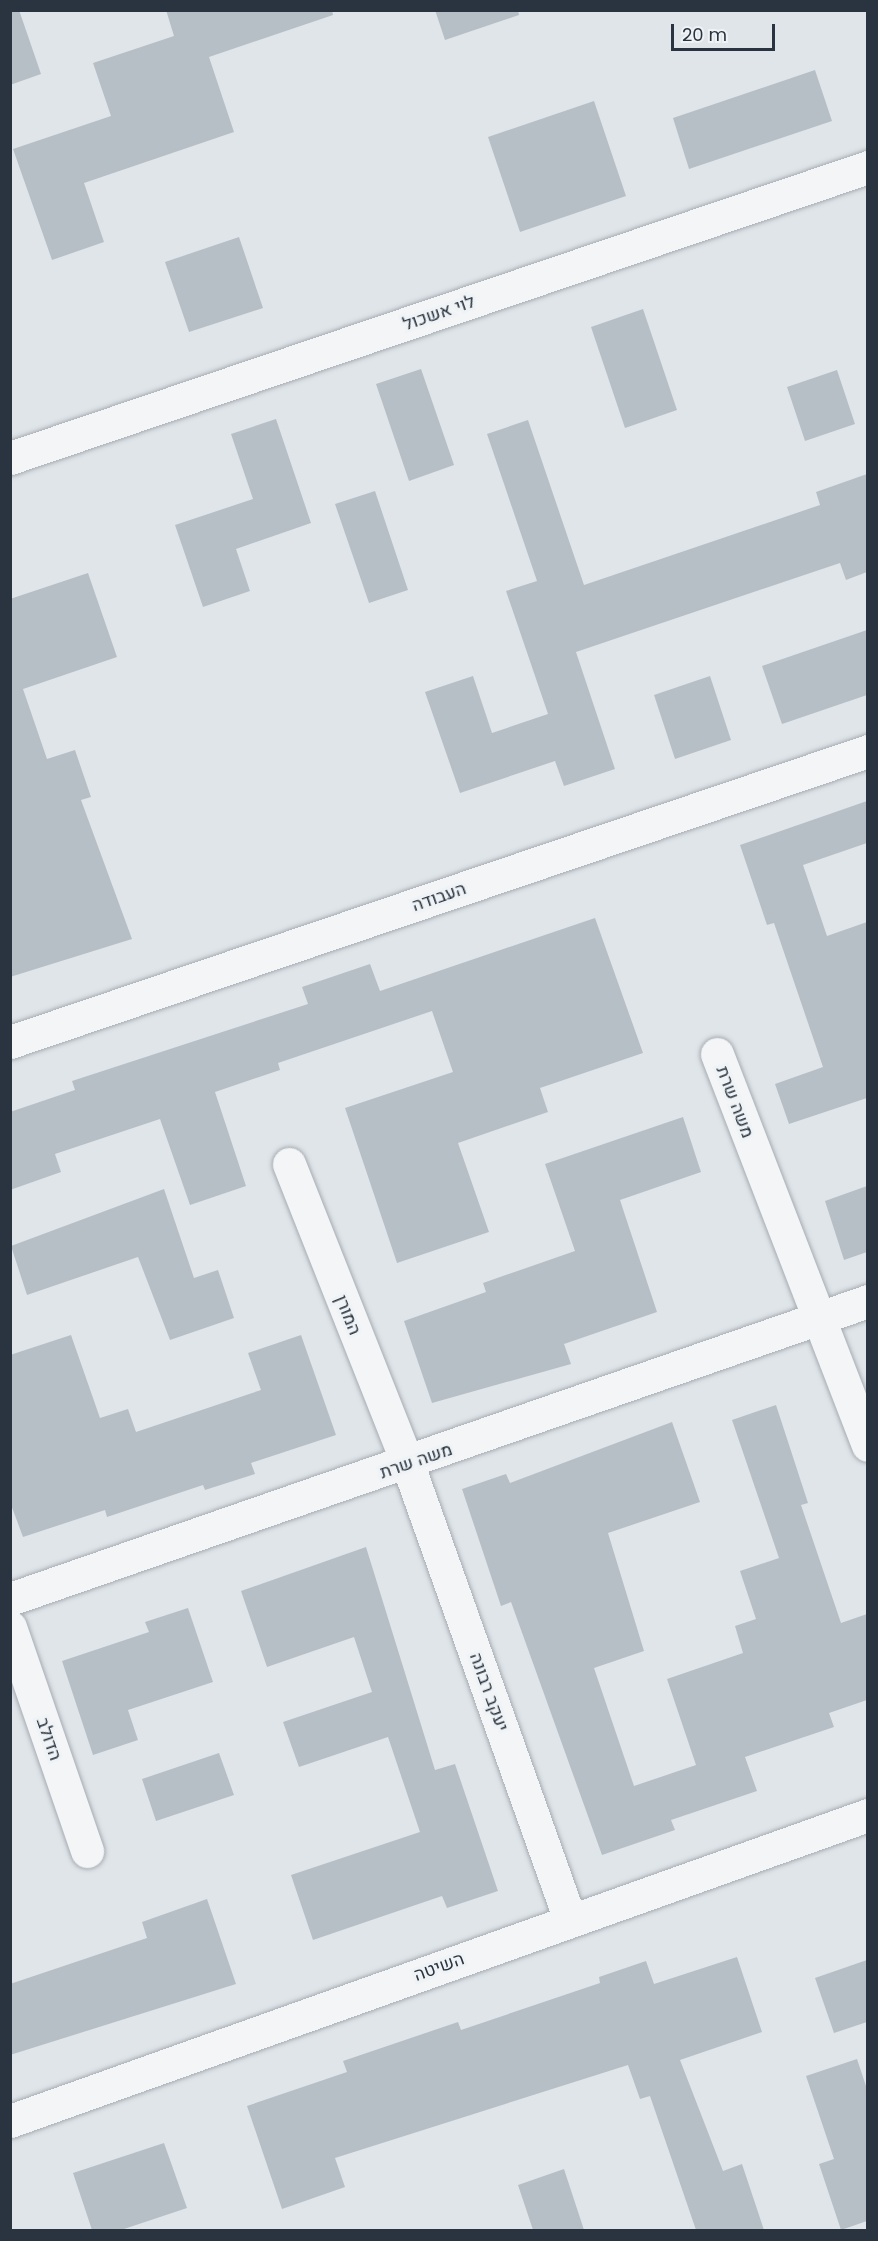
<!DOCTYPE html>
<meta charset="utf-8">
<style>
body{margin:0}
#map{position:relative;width:878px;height:2241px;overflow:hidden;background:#e0e5e9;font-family:Poppins,Heebo,sans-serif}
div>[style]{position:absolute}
.building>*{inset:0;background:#b7bfc6}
.roads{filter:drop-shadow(0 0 2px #a5acb3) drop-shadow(0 0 2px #a5acb3)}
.minor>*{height:33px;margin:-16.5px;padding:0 16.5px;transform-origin:16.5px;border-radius:16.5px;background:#f3f5f7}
span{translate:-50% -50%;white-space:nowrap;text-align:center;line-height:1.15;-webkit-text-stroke:6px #eff3f6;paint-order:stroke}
.street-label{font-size:18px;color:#293440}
.frame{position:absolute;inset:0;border:12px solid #293440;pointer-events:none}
.scale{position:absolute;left:671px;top:24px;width:104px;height:27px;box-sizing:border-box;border:3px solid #293440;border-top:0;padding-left:8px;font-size:18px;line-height:21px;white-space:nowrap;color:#293440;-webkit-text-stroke:4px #eff3f6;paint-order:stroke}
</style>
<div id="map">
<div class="building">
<div style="clip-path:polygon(10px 10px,19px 10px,41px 74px,10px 85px)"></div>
<div style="clip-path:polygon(166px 10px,332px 10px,333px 15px,209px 57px,234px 132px,84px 183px,104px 242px,52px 260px,13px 149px,111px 116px,93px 63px,174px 36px)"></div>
<div style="clip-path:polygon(435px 10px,518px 10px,519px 15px,445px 40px)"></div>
<div style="clip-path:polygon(815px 70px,832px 121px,689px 169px,673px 118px)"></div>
<div style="clip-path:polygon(594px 101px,626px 196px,520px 232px,488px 137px)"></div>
<div style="clip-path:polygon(239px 237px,263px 308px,189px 332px,165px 262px)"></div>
<div style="clip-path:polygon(643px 309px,677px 410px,625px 428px,591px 327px)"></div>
<div style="clip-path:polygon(421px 369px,454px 465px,409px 481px,376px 384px)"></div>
<div style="clip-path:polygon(837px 370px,855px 424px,805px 441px,787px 387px)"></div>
<div style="clip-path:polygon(276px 419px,311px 523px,236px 549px,250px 591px,203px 607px,175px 525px,253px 499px,231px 434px)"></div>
<div style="clip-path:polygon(528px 420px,584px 585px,820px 505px,816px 492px,867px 474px,867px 572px,846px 580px,840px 563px,576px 652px,615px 769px,564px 786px,555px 761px,460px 793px,425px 692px,473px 676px,492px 733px,548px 714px,506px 591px,537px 581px,487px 434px)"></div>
<div style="clip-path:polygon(375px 491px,408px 590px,369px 603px,335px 504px)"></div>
<div style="clip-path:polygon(88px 573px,117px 657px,23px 689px,47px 759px,75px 750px,91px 797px,81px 800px,132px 939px,10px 977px,10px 599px)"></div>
<div style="clip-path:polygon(867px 630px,867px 695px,782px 724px,762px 666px)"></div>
<div style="clip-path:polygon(710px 676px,731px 740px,675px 759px,654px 695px)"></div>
<div style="clip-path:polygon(867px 801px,867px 843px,803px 865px,827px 936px,867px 922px,867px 1098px,789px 1124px,775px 1084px,823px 1067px,774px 923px,767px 925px,740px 845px)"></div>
<div style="clip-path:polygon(595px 918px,643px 1053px,540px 1088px,548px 1112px,458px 1143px,489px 1232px,397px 1263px,345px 1108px,453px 1072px,432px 1011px,278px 1063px,280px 1070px,215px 1092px,246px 1186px,190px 1205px,160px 1119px,55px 1154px,61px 1172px,10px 1190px,10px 1112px,75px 1090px,72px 1081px,308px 1004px,302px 987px,370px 964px,380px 991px)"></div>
<div style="clip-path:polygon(683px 1117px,701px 1172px,620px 1200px,657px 1312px,564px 1344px,571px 1364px,432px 1403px,404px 1321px,486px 1292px,483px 1283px,575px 1251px,545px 1164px)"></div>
<div style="clip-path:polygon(867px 1186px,867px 1252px,844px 1260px,825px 1201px)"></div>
<div style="clip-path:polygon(164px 1189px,194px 1278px,218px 1270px,234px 1318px,170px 1340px,138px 1257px,27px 1295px,11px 1246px)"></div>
<div style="clip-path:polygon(71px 1335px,100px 1418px,128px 1409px,136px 1432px,261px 1390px,248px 1353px,301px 1335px,336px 1435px,251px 1463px,255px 1474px,205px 1490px,203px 1485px,107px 1517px,105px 1510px,23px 1537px,10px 1502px,10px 1355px)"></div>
<div style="clip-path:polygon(776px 1405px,808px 1503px,801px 1505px,841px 1623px,867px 1614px,867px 1700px,829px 1713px,834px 1727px,745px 1757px,757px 1791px,671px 1820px,675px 1830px,602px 1855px,511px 1602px,501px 1606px,462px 1489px,506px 1474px,510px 1483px,672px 1422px,700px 1502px,608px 1533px,644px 1651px,594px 1668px,634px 1786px,696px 1765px,667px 1679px,743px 1653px,735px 1626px,756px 1619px,740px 1571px,779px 1558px,732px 1420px)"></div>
<div style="clip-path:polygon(366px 1547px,435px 1770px,455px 1764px,498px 1891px,447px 1908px,442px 1896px,313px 1940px,291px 1875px,420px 1832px,388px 1737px,299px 1767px,283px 1722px,372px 1692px,354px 1637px,267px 1667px,241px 1591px)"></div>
<div style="clip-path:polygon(188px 1608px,213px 1682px,128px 1710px,138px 1740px,93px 1755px,62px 1661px,149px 1632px,145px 1622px)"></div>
<div style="clip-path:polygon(219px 1753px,234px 1795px,156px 1821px,142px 1779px)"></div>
<div style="clip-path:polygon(207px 1899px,236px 1984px,10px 2055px,10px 1984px,147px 1938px,142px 1922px)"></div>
<div style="clip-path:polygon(737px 1957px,762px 2032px,680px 2060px,723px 2171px,742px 2164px,764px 2230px,696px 2230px,650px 2096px,640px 2099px,628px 2065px,335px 2158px,345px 2187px,282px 2209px,247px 2106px,347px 2072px,343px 2061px,458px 2022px,461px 2030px,600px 1983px,599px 1977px,646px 1961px,654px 1984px)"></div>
<div style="clip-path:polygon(867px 1960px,867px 2022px,834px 2033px,815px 1978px)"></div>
<div style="clip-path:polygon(857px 2059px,867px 2089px,867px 2221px,841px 2230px,819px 2164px,834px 2159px,806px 2076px)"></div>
<div style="clip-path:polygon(164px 2143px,187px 2208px,121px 2230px,92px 2230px,73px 2173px)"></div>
<div style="clip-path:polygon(564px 2169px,584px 2230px,533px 2230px,518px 2185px)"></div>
</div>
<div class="roads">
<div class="minor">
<div style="left:10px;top:458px;width:906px;rotate:-18.73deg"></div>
<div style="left:10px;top:1042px;width:906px;rotate:-18.73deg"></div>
<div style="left:717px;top:1054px;width:419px;rotate:68.9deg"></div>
<div style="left:289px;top:1164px;width:324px;rotate:68.4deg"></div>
<div style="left:408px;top:1465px;width:483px;rotate:70.4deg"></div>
<div style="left:10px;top:1599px;width:908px;rotate:-19.15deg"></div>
<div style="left:10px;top:1627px;width:237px;rotate:71deg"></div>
<div style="left:10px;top:2121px;width:911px;rotate:-19.63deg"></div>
</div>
</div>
<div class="street-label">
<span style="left:439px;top:313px;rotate:-19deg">לוי אשכול</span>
<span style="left:439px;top:897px;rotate:-19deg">העבודה</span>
<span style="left:735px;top:1102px;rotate:69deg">משה שרת</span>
<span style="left:348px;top:1315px;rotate:68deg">המורן</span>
<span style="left:416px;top:1461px;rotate:-19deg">משה שרת</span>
<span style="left:489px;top:1692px;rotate:70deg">יעקב רבונה</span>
<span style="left:49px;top:1739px;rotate:71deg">הדולב</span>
<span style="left:439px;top:1967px;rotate:-20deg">השיטה</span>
</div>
<div class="frame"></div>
<div class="scale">20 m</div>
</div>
